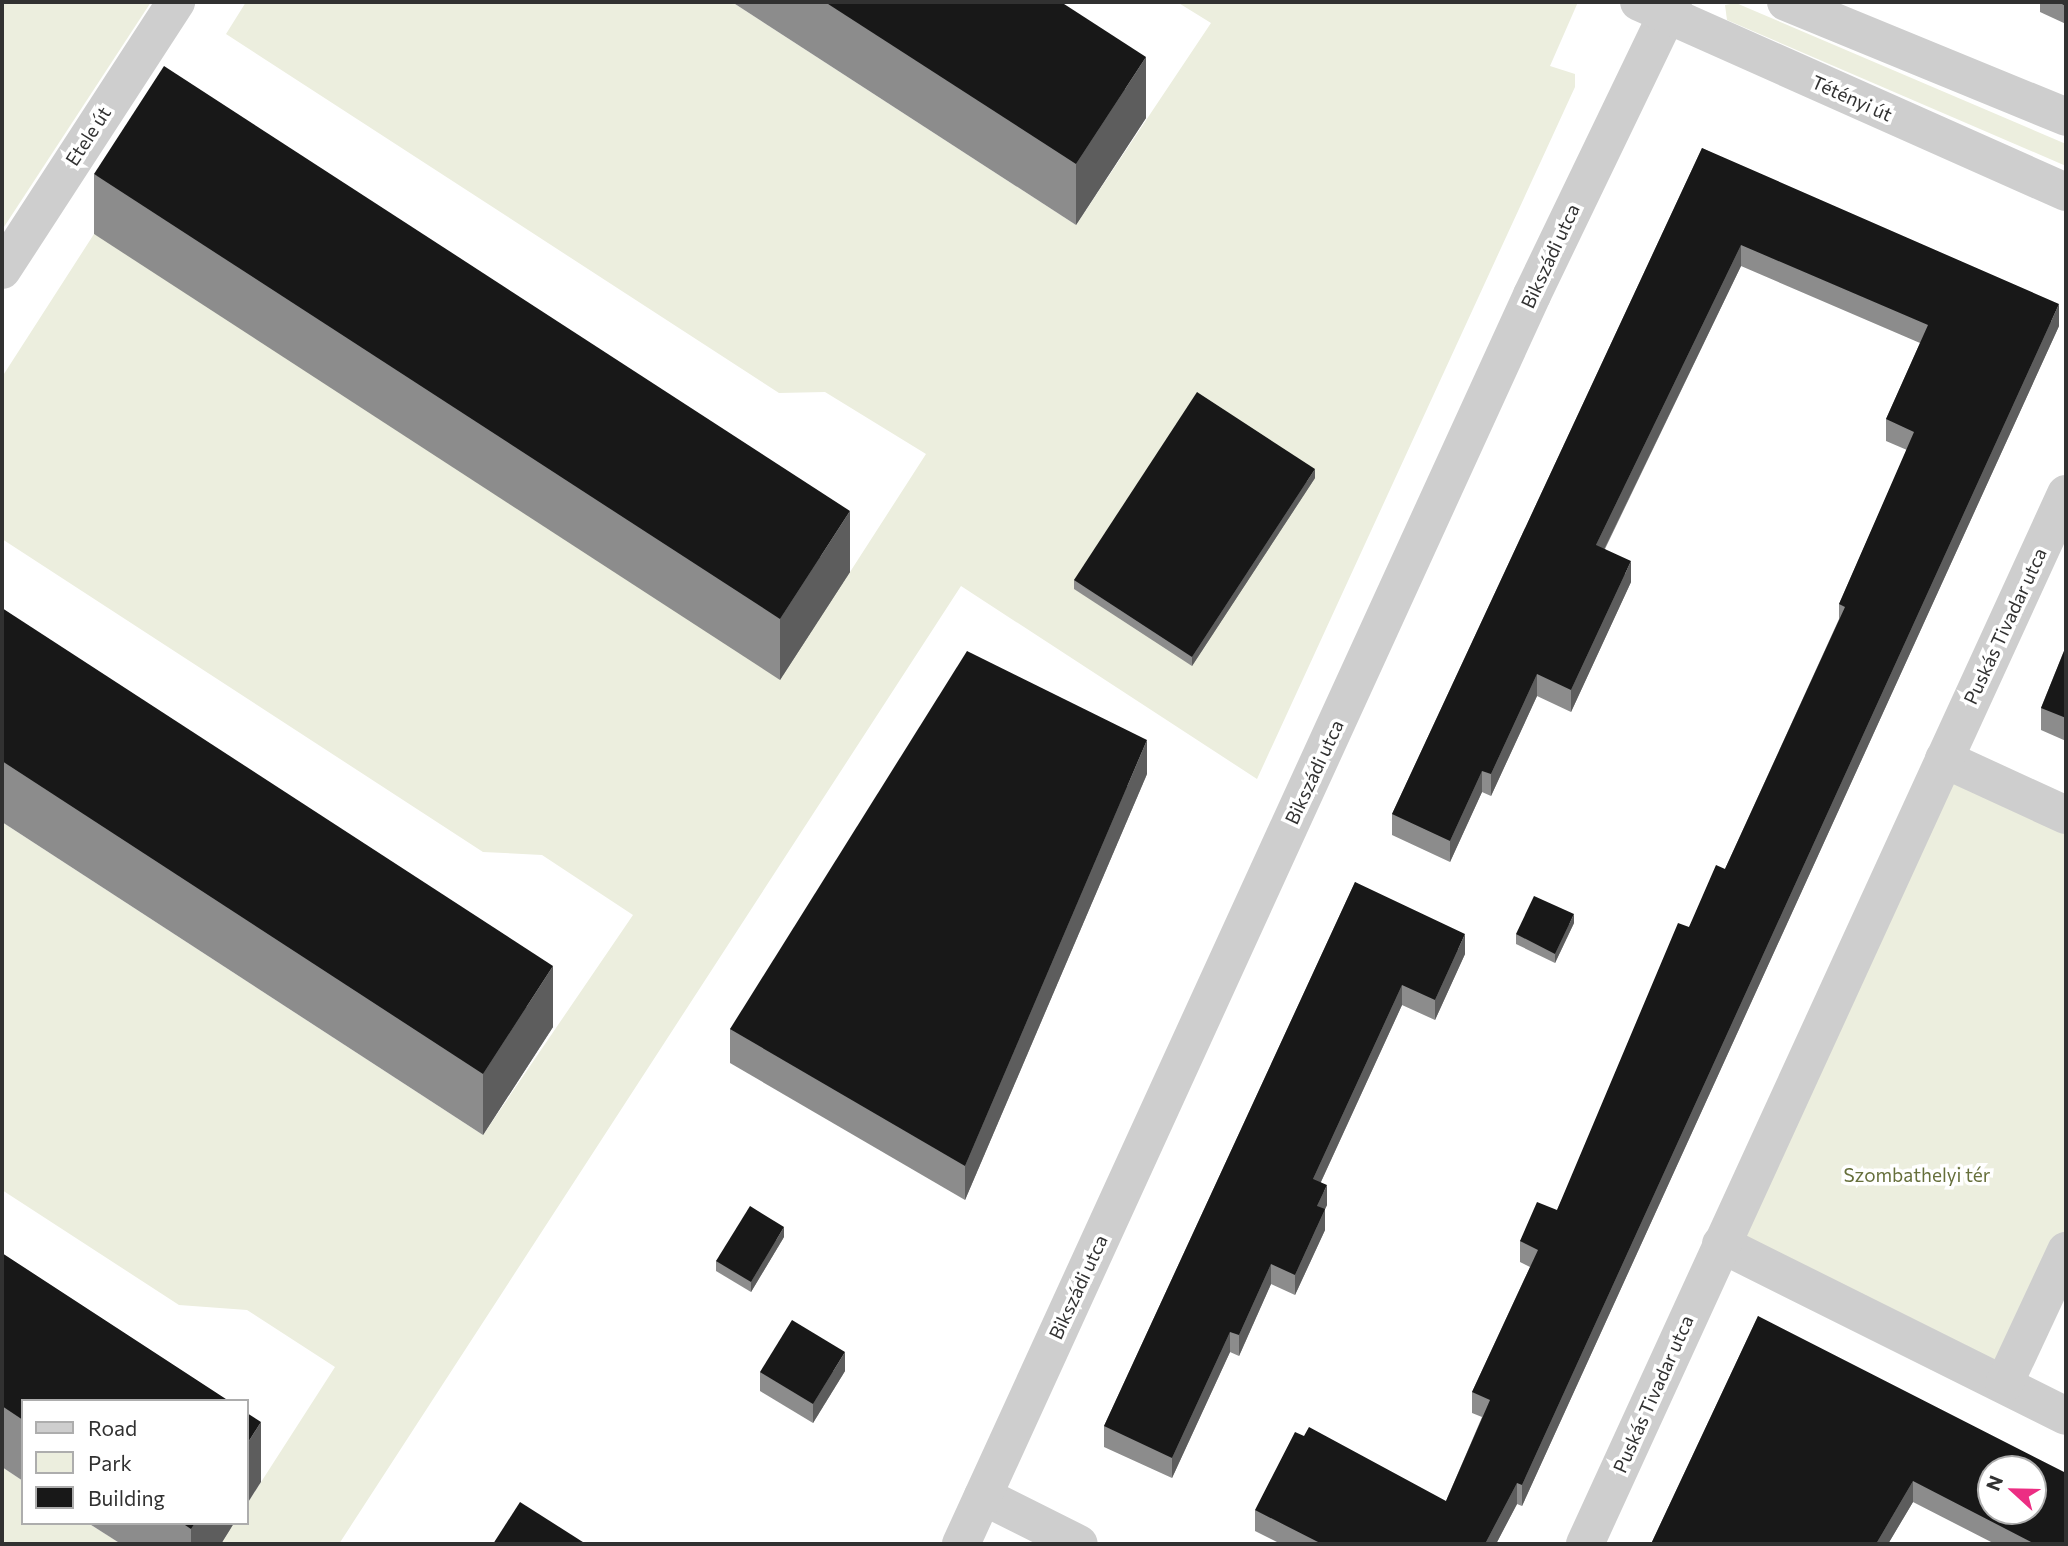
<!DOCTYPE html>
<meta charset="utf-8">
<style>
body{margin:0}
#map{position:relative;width:2068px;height:1546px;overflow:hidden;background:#fff;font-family:Commissioner,sans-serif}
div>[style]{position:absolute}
.green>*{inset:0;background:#eceede}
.minor>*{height:38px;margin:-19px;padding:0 19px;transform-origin:19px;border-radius:19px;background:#cecece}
.tertiary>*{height:38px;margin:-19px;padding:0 19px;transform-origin:19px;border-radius:19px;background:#cecece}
.wall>*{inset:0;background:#8c8c8c}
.shaded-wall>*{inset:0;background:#5d5d5d}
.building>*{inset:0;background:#181818}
span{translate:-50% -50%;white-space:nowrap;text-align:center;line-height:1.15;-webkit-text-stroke:7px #fff;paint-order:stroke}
.street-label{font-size:19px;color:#313131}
.park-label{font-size:19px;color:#666f3b}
.frame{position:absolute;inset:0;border:4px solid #313131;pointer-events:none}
.legend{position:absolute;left:21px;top:1399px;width:228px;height:126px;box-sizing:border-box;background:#fff;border:2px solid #adadad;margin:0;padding:9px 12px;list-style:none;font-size:21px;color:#313131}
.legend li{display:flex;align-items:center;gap:14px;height:35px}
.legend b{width:35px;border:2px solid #adadad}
.north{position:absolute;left:1977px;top:1455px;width:70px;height:70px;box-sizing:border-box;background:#fff;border:2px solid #adadad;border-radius:50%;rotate:292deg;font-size:19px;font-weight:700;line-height:28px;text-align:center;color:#313131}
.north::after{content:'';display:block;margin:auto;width:24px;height:32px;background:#ec2e83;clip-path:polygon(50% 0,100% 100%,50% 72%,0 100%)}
</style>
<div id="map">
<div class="green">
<div style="clip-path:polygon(2px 2px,151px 2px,2px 230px)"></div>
<div style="clip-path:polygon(246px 2px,732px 2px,1076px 225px,1211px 23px,1177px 2px,1578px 2px,1550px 66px,1575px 74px,1575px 87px,1257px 779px,961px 586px,339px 1544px,221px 1544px,234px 1523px,247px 1523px,247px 1504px,335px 1367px,247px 1310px,179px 1305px,2px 1190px,2px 822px,483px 1135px,633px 915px,542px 855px,483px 852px,2px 539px,2px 377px,94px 234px,850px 572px,926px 454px,825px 392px,779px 393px,226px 34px)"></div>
<div style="clip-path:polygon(1736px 3px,2066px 144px,2066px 166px,1727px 20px,1725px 5px)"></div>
<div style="clip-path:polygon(1944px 759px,2066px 815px,2066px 1251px,2004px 1384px,1721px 1244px)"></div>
<div style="clip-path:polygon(2px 1467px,23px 1481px,23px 1523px,88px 1523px,121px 1544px,2px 1544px)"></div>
</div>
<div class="minor">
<div style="left:2px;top:270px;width:320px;rotate:-57deg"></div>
<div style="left:1944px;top:759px;width:134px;rotate:24.7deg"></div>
<div style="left:1721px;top:1244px;width:385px;rotate:26.5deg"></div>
<div style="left:2004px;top:1384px;width:147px;rotate:-65deg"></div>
<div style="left:983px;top:1496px;width:107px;rotate:26.6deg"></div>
<div style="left:961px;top:1544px;width:1373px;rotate:-65.43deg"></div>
<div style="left:1532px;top:295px;width:325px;rotate:-64.3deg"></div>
<div style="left:1585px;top:1544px;width:1155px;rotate:-65.39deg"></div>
</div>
<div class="tertiary">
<div style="left:1639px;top:2px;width:467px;rotate:24deg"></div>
<div style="left:1786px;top:2px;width:303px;rotate:22.3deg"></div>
</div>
<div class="wall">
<div style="clip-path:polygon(732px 2px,1061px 2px,1146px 118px,1076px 225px)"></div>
<div style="clip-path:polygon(2040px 2px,2066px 2px,2066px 24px,2040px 12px)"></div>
<div style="clip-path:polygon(1702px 148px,2059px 326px,1522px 1506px,1517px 1504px,1496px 1544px,1281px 1544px,1255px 1531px,1255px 1510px,1446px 1501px,1482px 1417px,1472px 1413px,1472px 1392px,1530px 1267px,1520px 1262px,1520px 1241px,1557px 1210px,1689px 927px,1725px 869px,1839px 619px,1839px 604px,1907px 450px,1886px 441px,1886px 419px,1920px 343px,1741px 266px,1605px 549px,1631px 582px,1571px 712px,1537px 696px,1491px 796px,1482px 792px,1450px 862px,1392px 835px,1392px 814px)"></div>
<div style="clip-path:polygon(94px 174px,850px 572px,780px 680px,94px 234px)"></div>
<div style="clip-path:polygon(1315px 478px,1192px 666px,1074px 589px,1074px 580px)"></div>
<div style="clip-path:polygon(2px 608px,553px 1027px,483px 1135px,2px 822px)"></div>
<div style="clip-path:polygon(2066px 646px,2066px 741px,2041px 730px,2041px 708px)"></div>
<div style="clip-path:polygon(1147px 774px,965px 1200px,730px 1063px,730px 1029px)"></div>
<div style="clip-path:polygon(1355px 882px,1465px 954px,1435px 1020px,1402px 1005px,1321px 1182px,1327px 1205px,1325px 1209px,1325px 1230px,1295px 1295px,1271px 1284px,1239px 1356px,1230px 1352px,1172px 1478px,1104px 1447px,1104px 1426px)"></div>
<div style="clip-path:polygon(1574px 923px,1555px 963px,1516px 944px,1516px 934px)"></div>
<div style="clip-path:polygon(784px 1237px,751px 1292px,716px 1271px,716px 1261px)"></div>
<div style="clip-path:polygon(2px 1253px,23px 1401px,23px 1481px,2px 1467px)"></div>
<div style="clip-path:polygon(1758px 1316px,2066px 1544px,1995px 1544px,1913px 1502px,1888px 1544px,1651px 1544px)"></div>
<div style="clip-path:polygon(845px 1371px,813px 1423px,760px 1391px,760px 1372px)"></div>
<div style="clip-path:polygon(88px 1523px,234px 1523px,221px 1544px,121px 1544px)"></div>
</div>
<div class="shaded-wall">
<div style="clip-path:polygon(1146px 57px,1146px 118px,1076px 225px,1076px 164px)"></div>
<div style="clip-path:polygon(1741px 245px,1741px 266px,1596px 566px,1596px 545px)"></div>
<div style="clip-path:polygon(2059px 304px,2059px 326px,1522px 1506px,1522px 1485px)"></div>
<div style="clip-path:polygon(1315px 469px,1315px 478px,1192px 666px,1192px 657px)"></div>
<div style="clip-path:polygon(850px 511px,850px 572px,780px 680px,780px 619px)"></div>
<div style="clip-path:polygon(1631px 561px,1631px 582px,1571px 712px,1571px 690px)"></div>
<div style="clip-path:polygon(1537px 674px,1537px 696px,1491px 796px,1491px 774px)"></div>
<div style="clip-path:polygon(1147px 740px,1147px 774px,965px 1200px,965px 1166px)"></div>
<div style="clip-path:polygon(1482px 771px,1482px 792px,1450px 862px,1450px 841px)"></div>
<div style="clip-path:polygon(1574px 914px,1574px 923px,1555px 963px,1555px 954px)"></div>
<div style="clip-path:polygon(1465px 934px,1465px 954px,1435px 1020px,1435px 1000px)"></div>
<div style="clip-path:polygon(553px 966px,553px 1027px,483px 1135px,483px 1074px)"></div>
<div style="clip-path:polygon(1402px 985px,1402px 1005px,1313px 1199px,1313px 1179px)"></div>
<div style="clip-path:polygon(1327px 1185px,1327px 1205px,1317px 1226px,1317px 1206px)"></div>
<div style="clip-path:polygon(1325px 1209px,1325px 1230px,1295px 1295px,1295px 1275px)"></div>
<div style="clip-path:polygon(784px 1227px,784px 1237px,751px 1292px,751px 1282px)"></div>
<div style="clip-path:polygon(1271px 1264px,1271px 1284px,1239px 1356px,1239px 1335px)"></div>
<div style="clip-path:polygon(1230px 1332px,1230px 1352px,1172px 1478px,1172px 1458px)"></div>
<div style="clip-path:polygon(845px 1352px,845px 1371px,813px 1423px,813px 1404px)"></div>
<div style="clip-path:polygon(261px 1422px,261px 1482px,247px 1504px,247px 1444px)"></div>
<div style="clip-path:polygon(1913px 1481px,1913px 1502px,1888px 1544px,1876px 1544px)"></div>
<div style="clip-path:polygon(1517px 1483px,1517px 1504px,1496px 1544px,1485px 1544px)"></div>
<div style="clip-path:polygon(195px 1523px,234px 1523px,221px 1544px,191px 1544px,191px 1529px)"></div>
</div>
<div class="building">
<div style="clip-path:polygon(825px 2px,1061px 2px,1146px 57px,1076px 164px)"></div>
<div style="clip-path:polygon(2058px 2px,2066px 2px,2066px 6px)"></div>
<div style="clip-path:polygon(164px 66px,850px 511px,780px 619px,94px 174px)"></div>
<div style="clip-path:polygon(1702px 148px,2059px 304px,1522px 1485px,1517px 1483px,1485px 1544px,1322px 1544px,1255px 1510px,1295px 1432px,1304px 1436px,1309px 1427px,1446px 1501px,1490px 1400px,1472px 1392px,1538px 1250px,1520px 1241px,1537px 1202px,1557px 1210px,1678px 923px,1689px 927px,1716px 865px,1725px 869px,1845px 607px,1839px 604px,1914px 432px,1886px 419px,1928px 325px,1741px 245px,1596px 545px,1631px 561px,1571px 690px,1537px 674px,1491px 774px,1482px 771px,1450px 841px,1392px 814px)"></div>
<div style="clip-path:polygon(1197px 392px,1315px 469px,1192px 657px,1074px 580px)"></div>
<div style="clip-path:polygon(2px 608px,553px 966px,483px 1074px,2px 761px)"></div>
<div style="clip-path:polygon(2066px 646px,2066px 718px,2041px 708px)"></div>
<div style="clip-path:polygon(967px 651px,1147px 740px,965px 1166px,730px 1029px)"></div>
<div style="clip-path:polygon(1355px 882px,1465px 934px,1435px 1000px,1402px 985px,1313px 1179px,1327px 1185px,1317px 1206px,1325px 1209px,1295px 1275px,1271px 1264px,1239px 1335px,1230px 1332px,1172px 1458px,1104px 1426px)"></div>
<div style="clip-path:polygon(1534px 896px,1574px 914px,1555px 954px,1516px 934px)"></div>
<div style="clip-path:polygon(750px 1206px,784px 1227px,751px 1282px,716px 1261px)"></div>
<div style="clip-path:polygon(2px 1253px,229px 1401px,23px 1401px,23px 1420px,2px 1406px)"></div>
<div style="clip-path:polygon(evenodd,1758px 1316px,2066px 1473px,2066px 1544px,2035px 1544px,1913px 1481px,1876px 1544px,1651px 1544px,1758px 1316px,1991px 1469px,2033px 1469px,2033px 1511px,1991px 1511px,1991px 1469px)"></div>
<div style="clip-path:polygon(792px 1320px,845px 1352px,813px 1404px,760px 1372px)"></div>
<div style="clip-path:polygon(247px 1413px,261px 1422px,247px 1444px)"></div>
<div style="clip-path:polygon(520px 1502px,586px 1544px,493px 1544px)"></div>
<div style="clip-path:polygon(182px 1523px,195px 1523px,191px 1529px)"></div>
</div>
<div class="street-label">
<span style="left:1852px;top:98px;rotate:24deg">Tétényi út</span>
<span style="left:88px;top:136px;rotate:-57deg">Etele út</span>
<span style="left:1550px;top:256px;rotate:-65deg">Bikszádi utca</span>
<span style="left:2005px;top:626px;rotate:-65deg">Puskás Tivadar utca</span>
<span style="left:1314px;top:772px;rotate:-65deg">Bikszádi utca</span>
<span style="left:1078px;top:1287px;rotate:-65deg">Bikszádi utca</span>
<span style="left:1653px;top:1394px;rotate:-66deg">Puskás Tivadar utca</span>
</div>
<div class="park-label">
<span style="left:1917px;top:1175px">Szombathelyi tér</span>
</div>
<div class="frame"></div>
<ul class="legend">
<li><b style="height:9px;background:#cecece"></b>Road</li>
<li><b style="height:19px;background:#eceede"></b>Park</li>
<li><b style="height:19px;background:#181818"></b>Building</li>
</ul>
<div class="north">N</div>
</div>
